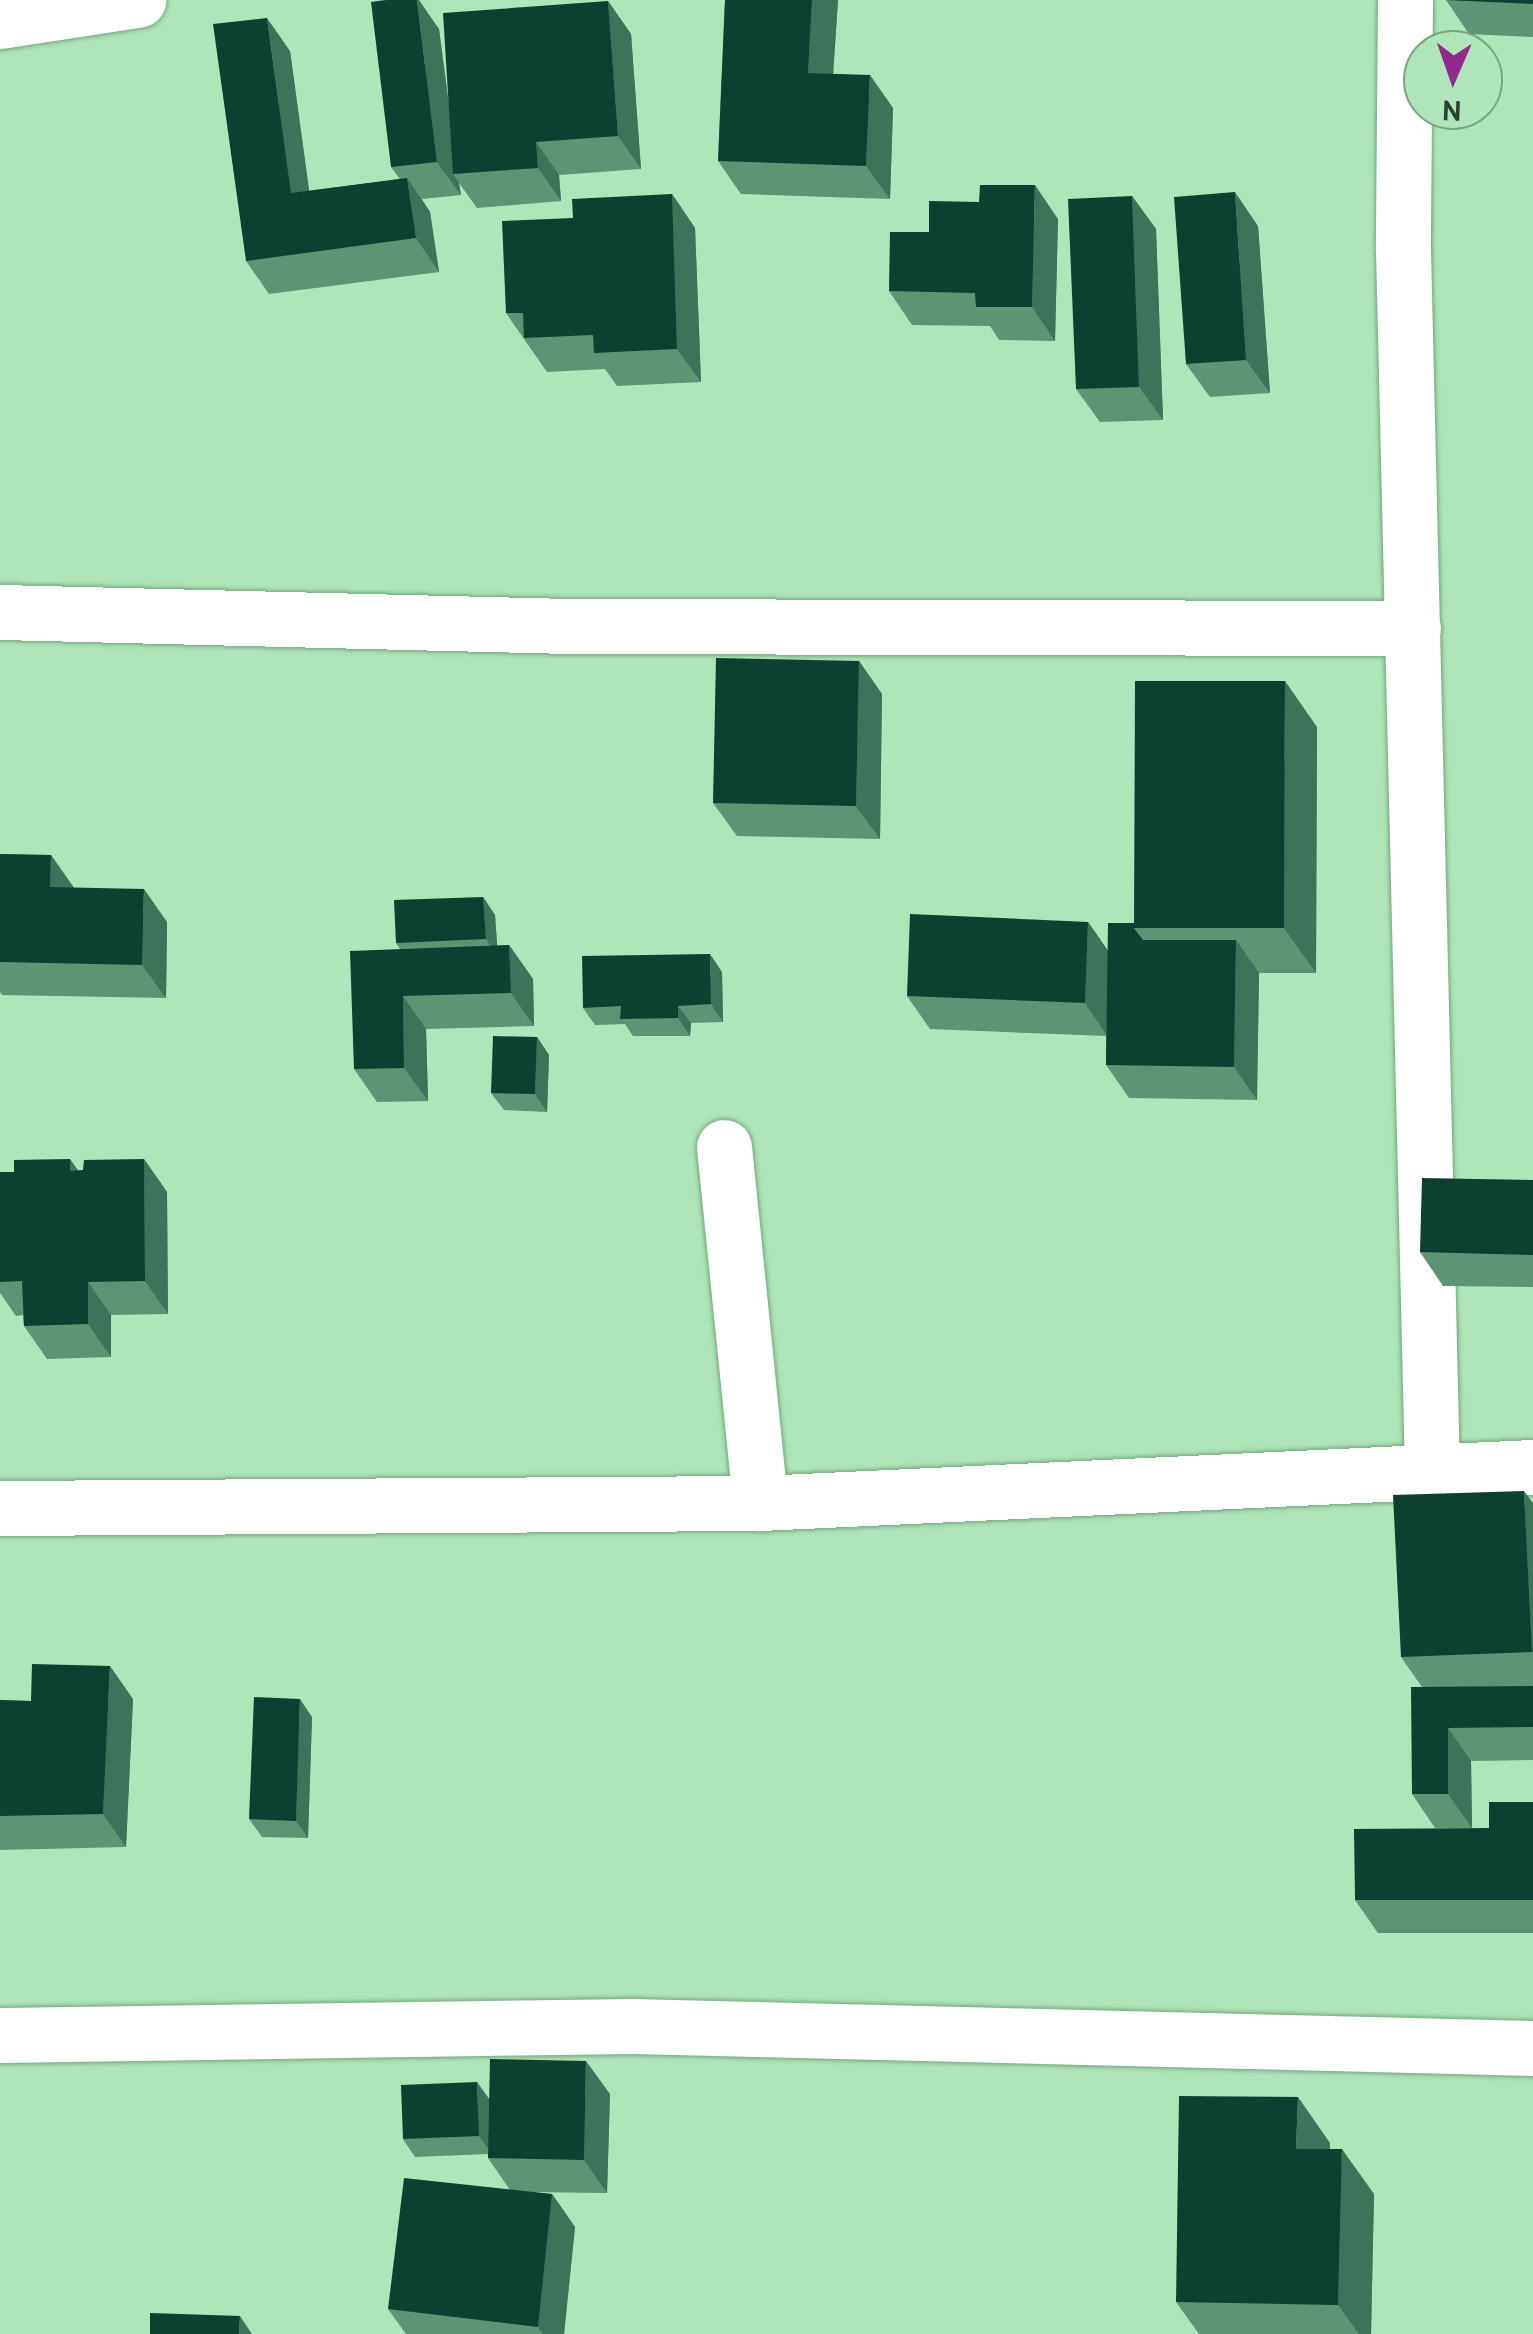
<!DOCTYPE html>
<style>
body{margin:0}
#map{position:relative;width:1533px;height:2334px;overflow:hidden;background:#afe5ba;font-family:Overpass,sans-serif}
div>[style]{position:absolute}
.roads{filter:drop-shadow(0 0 2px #73a67e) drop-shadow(0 0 2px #73a67e)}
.minor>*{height:55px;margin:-27.5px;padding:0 27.5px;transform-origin:27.5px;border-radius:27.5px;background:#fff}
.wall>*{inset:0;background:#5e9376}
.shaded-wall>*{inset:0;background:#3d725b}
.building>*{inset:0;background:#0c4132}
span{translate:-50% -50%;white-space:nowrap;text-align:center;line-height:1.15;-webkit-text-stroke:10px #afe5ba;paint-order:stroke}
.north{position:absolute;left:1403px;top:30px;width:100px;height:100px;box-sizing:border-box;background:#afe5ba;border:2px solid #7aa383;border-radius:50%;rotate:182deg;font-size:28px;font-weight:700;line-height:40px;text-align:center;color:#2b4130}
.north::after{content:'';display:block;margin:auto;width:35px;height:45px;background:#92298c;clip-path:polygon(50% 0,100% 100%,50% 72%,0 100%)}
</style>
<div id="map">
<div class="roads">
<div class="minor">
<div style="left:1405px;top:0;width:250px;rotate:90.5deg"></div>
<div style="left:1403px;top:250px;width:1225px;rotate:88.64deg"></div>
<div style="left:0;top:21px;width:140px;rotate:-8.7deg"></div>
<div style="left:0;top:612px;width:567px;rotate:1.41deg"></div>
<div style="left:567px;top:626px;width:846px;rotate:0.14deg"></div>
<div style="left:724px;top:1147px;width:358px;rotate:84.2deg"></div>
<div style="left:0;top:1508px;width:760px;rotate:-0.38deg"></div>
<div style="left:760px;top:1503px;width:774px;rotate:-2.67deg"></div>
<div style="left:0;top:2035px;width:632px;rotate:-0.82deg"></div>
<div style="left:632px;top:2026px;width:901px;rotate:1.4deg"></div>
</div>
</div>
<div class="wall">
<div style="clip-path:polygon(725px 0,838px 0,833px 74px,893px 108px,890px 199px,741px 194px,718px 161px)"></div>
<div style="clip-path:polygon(1446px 0,1533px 0,1533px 37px,1469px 34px)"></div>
<div style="clip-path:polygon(608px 1px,631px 34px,641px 169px,559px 175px,561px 201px,477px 208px,459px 183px,461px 195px,422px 199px,430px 212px,439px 272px,269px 294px,246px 261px,290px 51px,309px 191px,400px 179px,391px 167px,439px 29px,448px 99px)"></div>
<div style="clip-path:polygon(672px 194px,695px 228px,701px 382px,617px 386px,605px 369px,547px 372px,506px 313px,573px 218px)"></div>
<div style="clip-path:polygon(1132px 196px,1156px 229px,1163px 420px,1100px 422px,1076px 389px)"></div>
<div style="clip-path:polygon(1058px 219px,1055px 341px,999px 340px,990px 326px,912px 325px,889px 291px)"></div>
<div style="clip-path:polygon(1258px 226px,1270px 393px,1210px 397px,1186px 364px)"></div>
<div style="clip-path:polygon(859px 661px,882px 694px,880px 839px,737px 836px,713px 803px)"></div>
<div style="clip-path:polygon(1317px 727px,1316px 973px,1259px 973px,1257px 1100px,1129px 1098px,1106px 1065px,1106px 1036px,930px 1029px,907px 996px,1088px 922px,1108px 951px)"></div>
<div style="clip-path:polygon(0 854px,51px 855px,74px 888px,167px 922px,166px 998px,2px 995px,0 992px)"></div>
<div style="clip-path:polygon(483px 897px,495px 915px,497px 946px,509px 945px,533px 979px,534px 1026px,426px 1029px,428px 1101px,377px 1102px,354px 1069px,400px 949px,396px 943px)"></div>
<div style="clip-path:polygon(722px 972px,723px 1022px,691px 1023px,690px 1036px,633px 1036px,625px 1024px,595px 1025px,583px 1008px)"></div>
<div style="clip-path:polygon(537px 1037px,549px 1055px,547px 1112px,504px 1110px,491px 1093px)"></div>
<div style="clip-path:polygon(70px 1159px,78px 1171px,144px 1159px,167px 1192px,168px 1314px,111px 1315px,111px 1357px,47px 1359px,24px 1326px,23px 1315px,16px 1316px,0 1293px,0 1172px,14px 1172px)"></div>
<div style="clip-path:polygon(1533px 1180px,1533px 1287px,1443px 1286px,1420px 1252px)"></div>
<div style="clip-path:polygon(1533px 1503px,1533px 1760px,1471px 1761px,1472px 1828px,1435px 1828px,1412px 1794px,1422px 1687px,1401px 1657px)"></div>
<div style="clip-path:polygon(133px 1699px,126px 1847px,0 1850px,0 1700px,31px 1701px)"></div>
<div style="clip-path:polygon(312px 1717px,308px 1838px,262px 1837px,249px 1819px)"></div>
<div style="clip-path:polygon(1533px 1802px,1533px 1933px,1378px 1933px,1355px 1900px,1489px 1828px)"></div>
<div style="clip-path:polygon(610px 2094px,607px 2193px,529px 2192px,552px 2194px,575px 2227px,564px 2334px,406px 2334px,388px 2309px,510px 2190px,488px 2158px,488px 2154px,415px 2157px,403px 2139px,489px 2099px)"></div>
<div style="clip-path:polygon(1330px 2143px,1330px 2149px,1374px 2194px,1371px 2334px,1199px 2334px,1176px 2302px)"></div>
</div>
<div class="shaded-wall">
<div style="clip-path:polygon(417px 0,419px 0,439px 29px,458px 174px,453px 174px,459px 183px,461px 195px,437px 162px)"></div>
<div style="clip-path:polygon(812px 0,838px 0,831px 106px,808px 73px)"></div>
<div style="clip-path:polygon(608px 1px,631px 34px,641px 169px,618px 136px)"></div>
<div style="clip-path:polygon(267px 18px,290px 51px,314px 226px,291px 193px)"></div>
<div style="clip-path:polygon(870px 75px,893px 108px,890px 199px,866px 166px)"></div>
<div style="clip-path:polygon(536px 142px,559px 175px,561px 201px,538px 168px)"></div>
<div style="clip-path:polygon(407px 178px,430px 212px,439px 272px,416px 238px)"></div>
<div style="clip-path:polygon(1035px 185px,1058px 219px,1055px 341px,1032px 307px)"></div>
<div style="clip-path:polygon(1235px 192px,1258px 226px,1270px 393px,1246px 360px)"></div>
<div style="clip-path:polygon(672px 194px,695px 228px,701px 382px,677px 349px)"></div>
<div style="clip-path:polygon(1132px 196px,1156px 229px,1163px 420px,1139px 387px)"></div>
<div style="clip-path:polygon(859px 661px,882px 694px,880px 839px,856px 806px)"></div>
<div style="clip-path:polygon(1285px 681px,1317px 727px,1316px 973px,1284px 928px)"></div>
<div style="clip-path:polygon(51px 855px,74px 888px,50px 887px)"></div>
<div style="clip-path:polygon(144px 889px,167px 922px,166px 998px,142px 965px)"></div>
<div style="clip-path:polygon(483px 897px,495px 915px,498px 957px,486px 939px)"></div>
<div style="clip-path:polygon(1088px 922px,1111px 955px,1108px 1037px,1085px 1003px)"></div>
<div style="clip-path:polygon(1236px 940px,1259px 973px,1257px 1100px,1234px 1067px)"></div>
<div style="clip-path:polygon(509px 945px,533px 979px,534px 1026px,511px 993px)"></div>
<div style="clip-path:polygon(710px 954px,722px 972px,723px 1022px,711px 1004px)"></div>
<div style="clip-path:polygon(403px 996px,426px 1029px,428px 1101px,404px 1068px)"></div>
<div style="clip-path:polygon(678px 1006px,691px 1023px,690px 1036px,678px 1018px)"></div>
<div style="clip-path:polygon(537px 1037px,549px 1055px,547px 1112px,535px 1094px)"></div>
<div style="clip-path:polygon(70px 1159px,93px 1192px,70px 1171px)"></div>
<div style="clip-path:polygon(144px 1159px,167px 1192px,168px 1314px,145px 1281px)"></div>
<div style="clip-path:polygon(88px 1282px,111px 1315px,111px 1357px,88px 1324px)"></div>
<div style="clip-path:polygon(1524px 1491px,1533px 1503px,1533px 1653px,1532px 1652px)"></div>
<div style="clip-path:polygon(110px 1666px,133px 1699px,126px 1847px,103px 1814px)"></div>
<div style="clip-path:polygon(300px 1699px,312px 1717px,308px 1838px,296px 1821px)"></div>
<div style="clip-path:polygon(1448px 1728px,1471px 1761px,1472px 1828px,1448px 1794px)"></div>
<div style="clip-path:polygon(586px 2061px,610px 2094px,607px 2193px,584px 2160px)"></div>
<div style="clip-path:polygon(477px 2082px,490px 2100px,492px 2154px,479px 2136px)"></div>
<div style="clip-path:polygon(1298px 2097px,1330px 2143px,1328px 2194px,1296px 2149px)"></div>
<div style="clip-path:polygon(1342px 2149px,1374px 2194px,1371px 2334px,1359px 2334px,1338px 2305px)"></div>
<div style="clip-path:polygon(552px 2194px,575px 2227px,564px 2334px,543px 2334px,538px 2327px)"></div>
<div style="clip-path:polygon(240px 2316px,252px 2334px,239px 2334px)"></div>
</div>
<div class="building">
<div style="clip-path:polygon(386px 0,417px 0,437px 162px,391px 167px,371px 2px)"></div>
<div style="clip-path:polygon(725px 0,812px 0,808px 73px,870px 75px,866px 166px,718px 161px)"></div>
<div style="clip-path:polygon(1446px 0,1533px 0,1533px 4px)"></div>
<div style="clip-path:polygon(608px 1px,618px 136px,536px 142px,538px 168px,453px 174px,443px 13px)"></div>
<div style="clip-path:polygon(267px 18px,291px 193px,407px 178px,416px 238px,246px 261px,213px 24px)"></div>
<div style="clip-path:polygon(980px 185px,1035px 185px,1032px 307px,976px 307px,975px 293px,889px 291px,890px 232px,929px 232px,929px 201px,979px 202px)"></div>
<div style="clip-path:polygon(1235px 192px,1246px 360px,1186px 364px,1174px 197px)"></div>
<div style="clip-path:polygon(672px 194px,677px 349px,594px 353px,593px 335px,524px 338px,523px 313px,506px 313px,502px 221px,573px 218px,572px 199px)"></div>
<div style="clip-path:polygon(1132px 196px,1139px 387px,1076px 389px,1068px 199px)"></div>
<div style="clip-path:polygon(716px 658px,859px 661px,856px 806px,713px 803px)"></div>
<div style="clip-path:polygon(1135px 681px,1285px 681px,1284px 928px,1134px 928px)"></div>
<div style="clip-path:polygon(0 854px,51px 855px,50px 887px,144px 889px,142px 965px,0 962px)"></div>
<div style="clip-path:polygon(483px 897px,486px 939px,396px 943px,394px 900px)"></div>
<div style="clip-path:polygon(910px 914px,1088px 922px,1085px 1003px,907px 996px)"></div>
<div style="clip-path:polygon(1108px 923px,1134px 923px,1134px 928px,1143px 940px,1236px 940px,1234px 1067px,1106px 1065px)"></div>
<div style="clip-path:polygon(509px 945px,511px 993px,403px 996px,404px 1068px,354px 1069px,350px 951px)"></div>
<div style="clip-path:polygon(710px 954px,711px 1004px,678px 1006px,678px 1018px,620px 1019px,621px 1006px,583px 1008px,582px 956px)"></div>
<div style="clip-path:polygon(493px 1036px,537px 1037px,535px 1094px,491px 1093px)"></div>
<div style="clip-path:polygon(70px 1159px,70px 1171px,83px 1170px,84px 1160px,144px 1159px,145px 1281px,88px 1282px,88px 1324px,24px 1326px,22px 1281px,0 1282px,0 1172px,14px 1172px,14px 1160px)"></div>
<div style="clip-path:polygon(1422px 1178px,1533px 1180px,1533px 1255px,1420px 1252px)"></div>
<div style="clip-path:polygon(1524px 1491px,1532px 1652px,1401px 1657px,1393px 1495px)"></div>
<div style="clip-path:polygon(32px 1664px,110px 1666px,103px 1814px,0 1816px,0 1700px,31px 1701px)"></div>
<div style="clip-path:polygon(1533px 1686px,1533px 1727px,1448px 1728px,1448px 1794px,1412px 1794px,1411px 1687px)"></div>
<div style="clip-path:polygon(254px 1697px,300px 1699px,296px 1821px,249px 1819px)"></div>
<div style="clip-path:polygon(1489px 1802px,1533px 1802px,1533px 1900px,1355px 1900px,1354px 1829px,1489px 1828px)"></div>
<div style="clip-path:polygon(490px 2059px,586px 2061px,584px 2160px,488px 2158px)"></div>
<div style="clip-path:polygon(477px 2082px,479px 2136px,403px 2139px,401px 2085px)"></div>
<div style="clip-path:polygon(1179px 2096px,1298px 2097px,1296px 2149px,1342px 2149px,1338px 2305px,1176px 2302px)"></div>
<div style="clip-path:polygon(404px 2178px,552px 2194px,538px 2327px,388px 2309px)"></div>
<div style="clip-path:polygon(150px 2313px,240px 2316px,239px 2334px,150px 2334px)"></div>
</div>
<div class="north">N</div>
</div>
